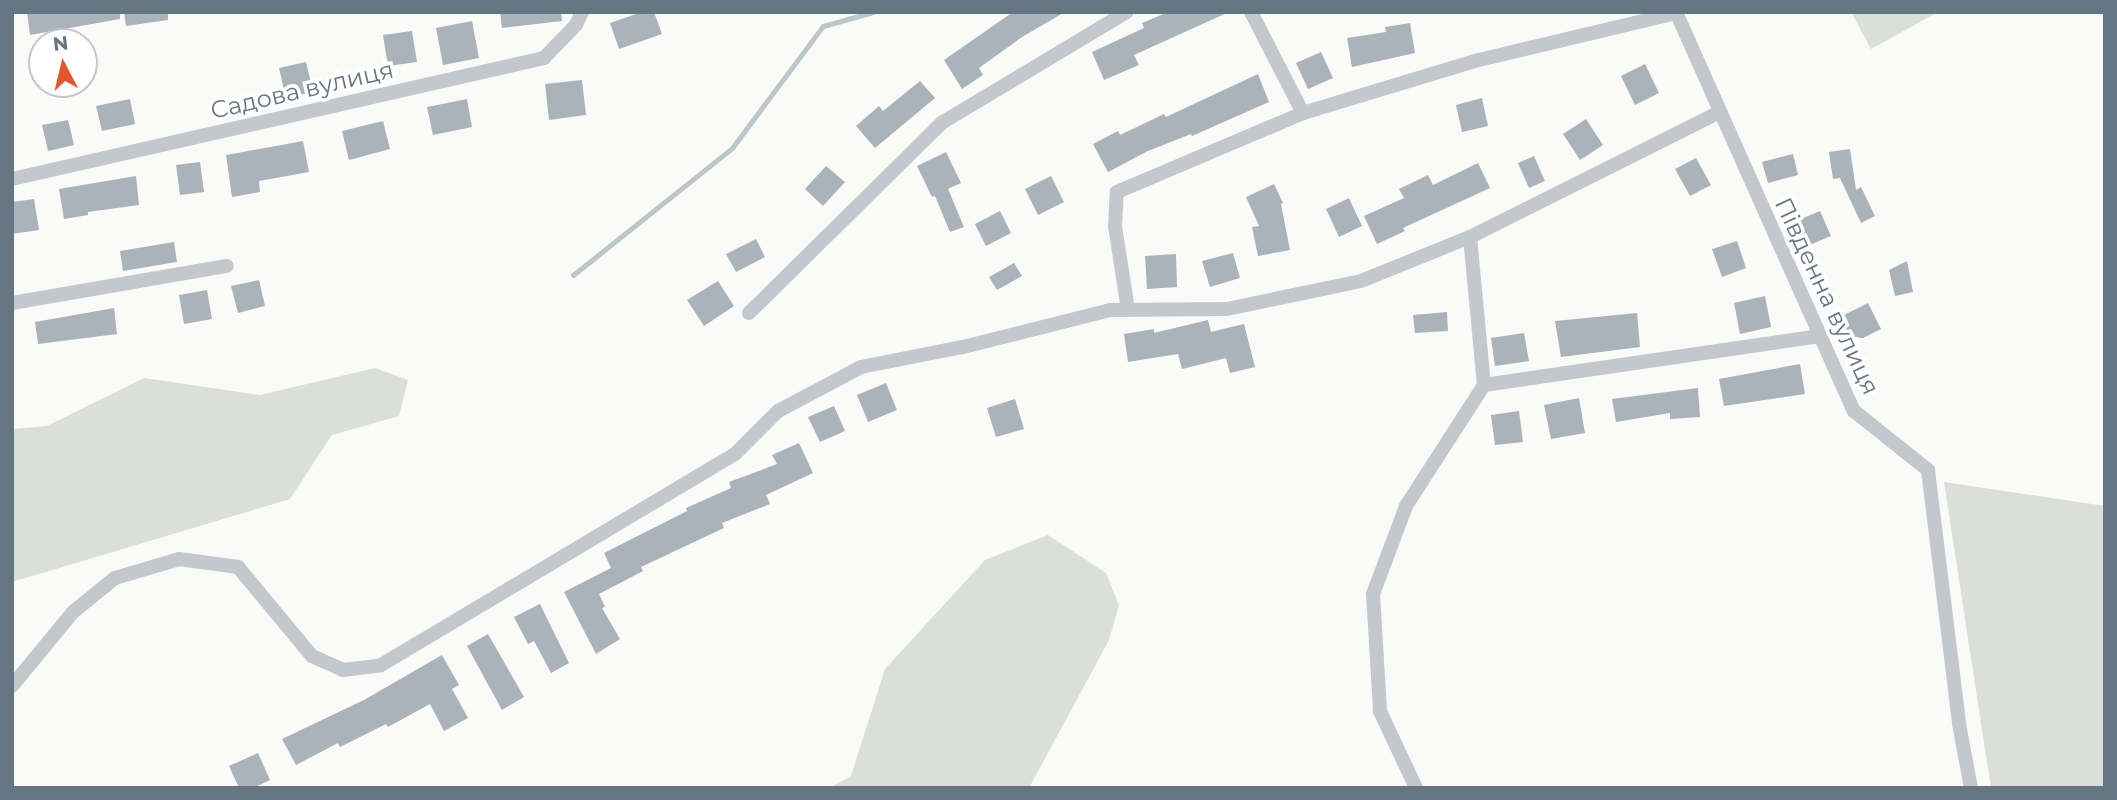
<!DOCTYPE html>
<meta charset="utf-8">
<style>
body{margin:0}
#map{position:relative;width:2117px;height:800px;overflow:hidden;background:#fafaf8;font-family:Montserrat,sans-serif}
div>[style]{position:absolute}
.green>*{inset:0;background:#dadfd7}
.stream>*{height:5px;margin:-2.5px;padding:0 2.5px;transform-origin:2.5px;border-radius:2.5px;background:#bbc7cb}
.building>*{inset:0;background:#aab3b9}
.minor>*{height:14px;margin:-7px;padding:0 7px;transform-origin:7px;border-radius:7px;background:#c3c8cc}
span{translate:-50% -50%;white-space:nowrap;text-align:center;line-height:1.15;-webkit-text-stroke:7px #fff;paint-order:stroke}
.street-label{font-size:24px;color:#657683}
.frame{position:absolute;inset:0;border:14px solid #657683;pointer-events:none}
.north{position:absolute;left:28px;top:28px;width:70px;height:70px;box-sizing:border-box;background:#fff;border:2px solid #c1c8cd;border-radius:50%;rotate:353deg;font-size:19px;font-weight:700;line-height:28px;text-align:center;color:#657683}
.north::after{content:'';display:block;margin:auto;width:24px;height:32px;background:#e4572e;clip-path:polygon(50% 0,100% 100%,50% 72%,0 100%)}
</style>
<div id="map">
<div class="green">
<div style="clip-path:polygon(1851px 12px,1938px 12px,1871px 49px)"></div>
<div style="clip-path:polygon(375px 368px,408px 380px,399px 416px,332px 435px,290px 499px,12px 582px,12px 429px,47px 426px,144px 378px,260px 395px)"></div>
<div style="clip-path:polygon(1944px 482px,2105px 506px,2105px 788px,1991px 788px)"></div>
<div style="clip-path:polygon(1048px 535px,1106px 573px,1119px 605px,1109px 640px,1029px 788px,830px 788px,851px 776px,885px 669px,985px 560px)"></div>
</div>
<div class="stream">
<div style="left:573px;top:275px;width:203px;rotate:-38.6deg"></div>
<div style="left:732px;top:148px;width:152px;rotate:-53.3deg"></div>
<div style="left:823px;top:26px;width:52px;rotate:-15.6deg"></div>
</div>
<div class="building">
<div style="clip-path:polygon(27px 12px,120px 12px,120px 19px,30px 35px)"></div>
<div style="clip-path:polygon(124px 12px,168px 12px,168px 20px,126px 26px)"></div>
<div style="clip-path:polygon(500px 12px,561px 12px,562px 21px,502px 28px)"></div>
<div style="clip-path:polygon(642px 12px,654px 12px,662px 34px,619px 49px,610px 23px)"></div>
<div style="clip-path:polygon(1013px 12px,1065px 12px,1022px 37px,979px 68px,983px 75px,962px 89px,944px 60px)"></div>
<div style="clip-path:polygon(1168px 12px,1229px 12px,1134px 55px,1139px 65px,1104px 80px,1092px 52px,1144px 28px,1142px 23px)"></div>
<div style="clip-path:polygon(472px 21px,479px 58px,443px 65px,436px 28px)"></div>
<div style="clip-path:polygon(1410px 23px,1415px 53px,1352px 67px,1347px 38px,1386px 32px,1385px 27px)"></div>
<div style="clip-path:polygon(412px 31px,417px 62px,388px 66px,383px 35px)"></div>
<div style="clip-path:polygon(1321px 52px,1333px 78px,1308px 89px,1296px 63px)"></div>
<div style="clip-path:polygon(306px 62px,313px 92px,286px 98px,279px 68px)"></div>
<div style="clip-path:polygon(1645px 64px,1659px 93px,1635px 105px,1621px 76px)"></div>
<div style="clip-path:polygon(1258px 74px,1269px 102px,1192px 136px,1191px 134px,1148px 151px,1108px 172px,1093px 144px,1118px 131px,1120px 135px,1164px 114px,1166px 117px)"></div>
<div style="clip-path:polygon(582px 80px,586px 115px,549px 120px,545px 84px)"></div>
<div style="clip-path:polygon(920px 81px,935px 98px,875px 148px,856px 126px,879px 106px,883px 111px)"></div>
<div style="clip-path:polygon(1482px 98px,1488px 126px,1462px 132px,1456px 105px)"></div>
<div style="clip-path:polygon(130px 99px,135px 124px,102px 131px,96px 106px)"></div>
<div style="clip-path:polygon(467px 99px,472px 127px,433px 135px,427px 107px)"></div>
<div style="clip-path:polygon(1586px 119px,1603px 145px,1580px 160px,1563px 134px)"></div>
<div style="clip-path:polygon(68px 120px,74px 145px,48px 151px,42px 125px)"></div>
<div style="clip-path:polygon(383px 121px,390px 149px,349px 160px,342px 131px)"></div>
<div style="clip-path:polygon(303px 141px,309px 172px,259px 181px,260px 192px,232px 197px,226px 155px)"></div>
<div style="clip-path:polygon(1850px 149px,1856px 190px,1861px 187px,1875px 216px,1861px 223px,1840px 178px,1833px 179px,1829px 152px)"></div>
<div style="clip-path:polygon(946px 152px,961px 183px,948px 189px,964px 227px,950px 232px,935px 196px,932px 197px,917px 166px)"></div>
<div style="clip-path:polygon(1793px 154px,1798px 175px,1768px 183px,1762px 162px)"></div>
<div style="clip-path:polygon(1534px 156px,1545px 181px,1529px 188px,1518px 163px)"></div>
<div style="clip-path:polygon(1696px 158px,1711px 185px,1690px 196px,1675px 169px)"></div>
<div style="clip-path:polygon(200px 162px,204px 192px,180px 195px,176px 165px)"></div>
<div style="clip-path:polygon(1478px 163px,1490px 188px,1403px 228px,1405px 231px,1377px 244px,1364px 216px,1404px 198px,1399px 189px,1428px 175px,1433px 185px)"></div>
<div style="clip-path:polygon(826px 166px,845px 182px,823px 206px,805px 189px)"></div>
<div style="clip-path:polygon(136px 176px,139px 205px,88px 212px,88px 215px,64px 219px,59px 189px)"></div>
<div style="clip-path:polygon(1051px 176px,1064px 202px,1038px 215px,1025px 189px)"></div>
<div style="clip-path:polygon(1274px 184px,1283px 203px,1281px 204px,1290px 250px,1258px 256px,1252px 227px,1259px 226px,1246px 197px)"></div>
<div style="clip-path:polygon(1349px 198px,1362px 226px,1339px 237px,1326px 209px)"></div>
<div style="clip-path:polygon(34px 199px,39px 230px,12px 234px,12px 202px)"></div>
<div style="clip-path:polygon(1000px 211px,1011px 233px,986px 246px,975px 224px)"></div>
<div style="clip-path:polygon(1820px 211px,1831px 236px,1807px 246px,1796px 221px)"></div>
<div style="clip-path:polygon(756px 239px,765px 257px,736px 272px,726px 254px)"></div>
<div style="clip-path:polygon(1737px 241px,1746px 268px,1722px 277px,1712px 249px)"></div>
<div style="clip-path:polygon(174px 242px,177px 262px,123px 271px,120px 251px)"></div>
<div style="clip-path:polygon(1233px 253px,1240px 278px,1210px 287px,1202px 261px)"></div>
<div style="clip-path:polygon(1176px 254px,1177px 287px,1147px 289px,1145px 256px)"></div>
<div style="clip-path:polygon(1907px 261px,1913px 292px,1895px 296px,1889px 270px)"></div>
<div style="clip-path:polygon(1014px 263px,1022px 276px,997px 290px,989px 277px)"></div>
<div style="clip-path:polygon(259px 280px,265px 306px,238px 313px,231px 286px)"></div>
<div style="clip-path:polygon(718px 281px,734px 306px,704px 326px,687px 300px)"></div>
<div style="clip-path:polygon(207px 290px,212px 319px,184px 324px,179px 295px)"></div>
<div style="clip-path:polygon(1765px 296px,1771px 327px,1740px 334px,1734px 303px)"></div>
<div style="clip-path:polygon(1868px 303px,1881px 329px,1845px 347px,1832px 321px)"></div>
<div style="clip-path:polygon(114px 308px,117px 334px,38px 344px,35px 322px)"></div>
<div style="clip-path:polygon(1447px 312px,1448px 331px,1415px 333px,1413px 315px)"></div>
<div style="clip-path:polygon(1637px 313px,1640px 347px,1561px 357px,1555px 321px)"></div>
<div style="clip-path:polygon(1208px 320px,1211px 332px,1244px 324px,1255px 367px,1230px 373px,1226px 358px,1182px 369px,1178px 354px,1128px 362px,1124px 334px,1154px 329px,1154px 333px)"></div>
<div style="clip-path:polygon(1524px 333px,1529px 361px,1495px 366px,1491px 338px)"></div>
<div style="clip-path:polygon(1800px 364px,1805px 394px,1724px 406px,1719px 379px)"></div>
<div style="clip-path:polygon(886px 383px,897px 410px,868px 422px,857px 395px)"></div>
<div style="clip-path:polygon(1698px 388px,1700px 417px,1670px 419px,1670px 413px,1616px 422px,1612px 399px)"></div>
<div style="clip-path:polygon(1579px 398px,1585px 433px,1551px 439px,1544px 405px)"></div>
<div style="clip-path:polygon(1015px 399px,1024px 429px,996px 437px,987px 408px)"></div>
<div style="clip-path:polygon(834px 406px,845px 431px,820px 442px,808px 417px)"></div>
<div style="clip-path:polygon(1519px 411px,1523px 442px,1495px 445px,1491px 415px)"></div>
<div style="clip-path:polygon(799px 443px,813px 473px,766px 495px,770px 504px,722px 523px,724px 528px,641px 567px,643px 571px,599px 594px,605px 607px,602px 608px,620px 639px,596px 654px,564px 592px,611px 568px,604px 553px,687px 511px,686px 508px,731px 488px,729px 482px,777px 464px,772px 455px)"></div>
<div style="clip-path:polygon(540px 604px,569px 663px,551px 673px,534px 641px,528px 644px,514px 617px)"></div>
<div style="clip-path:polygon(488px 634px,524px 697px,502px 710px,467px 646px)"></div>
<div style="clip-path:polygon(442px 655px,459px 685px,452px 689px,468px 718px,444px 731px,430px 704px,388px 727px,386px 724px,340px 747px,338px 743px,296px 765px,282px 739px,364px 700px)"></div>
<div style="clip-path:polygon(258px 753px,270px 780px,253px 788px,239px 788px,229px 766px)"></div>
</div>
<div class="minor">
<div style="left:1251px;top:12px;width:114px;rotate:62.8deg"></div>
<div style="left:1676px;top:12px;width:437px;rotate:66deg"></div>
<div style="left:1854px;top:411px;width:95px;rotate:38.6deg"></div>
<div style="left:1928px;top:470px;width:256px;rotate:83deg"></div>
<div style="left:1959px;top:724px;width:65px;rotate:79.4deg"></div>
<div style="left:12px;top:179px;width:546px;rotate:-12.81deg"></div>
<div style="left:544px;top:58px;width:46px;rotate:-45.9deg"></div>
<div style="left:576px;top:25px;width:14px;rotate:-65deg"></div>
<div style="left:1470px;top:237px;width:149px;rotate:84.6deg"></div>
<div style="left:12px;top:303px;width:218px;rotate:-9.8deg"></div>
<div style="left:1128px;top:310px;width:85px;rotate:-98.8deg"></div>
<div style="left:1115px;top:226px;width:34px;rotate:-87deg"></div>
<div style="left:1117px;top:192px;width:202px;rotate:-23deg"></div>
<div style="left:1303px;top:113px;width:184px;rotate:-16.8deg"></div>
<div style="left:1479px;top:60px;width:203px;rotate:-13.4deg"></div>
<div style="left:749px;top:313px;width:272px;rotate:-44.6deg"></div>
<div style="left:943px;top:122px;width:214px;rotate:-30.9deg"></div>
<div style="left:1484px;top:385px;width:338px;rotate:-8.3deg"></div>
<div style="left:12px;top:686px;width:96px;rotate:-50.5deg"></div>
<div style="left:73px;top:612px;width:54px;rotate:-39deg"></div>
<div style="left:115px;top:578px;width:67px;rotate:-16.5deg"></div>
<div style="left:179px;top:559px;width:60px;rotate:7.7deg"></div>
<div style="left:238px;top:567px;width:116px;rotate:50.3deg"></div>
<div style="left:312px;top:656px;width:34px;rotate:24deg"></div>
<div style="left:343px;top:670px;width:38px;rotate:-7deg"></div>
<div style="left:381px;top:665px;width:412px;rotate:-30.8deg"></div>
<div style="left:735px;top:454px;width:61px;rotate:-45deg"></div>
<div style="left:778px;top:411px;width:94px;rotate:-27.9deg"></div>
<div style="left:861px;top:367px;width:104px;rotate:-11.1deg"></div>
<div style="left:963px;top:347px;width:152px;rotate:-14.1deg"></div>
<div style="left:1110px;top:310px;width:117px;rotate:-0.5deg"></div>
<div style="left:1227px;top:309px;width:137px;rotate:-11.8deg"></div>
<div style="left:1361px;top:281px;width:118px;rotate:-22deg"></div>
<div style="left:1470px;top:237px;width:277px;rotate:-26.6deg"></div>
<div style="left:1416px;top:788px;width:85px;rotate:-115.1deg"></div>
<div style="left:1380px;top:711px;width:117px;rotate:-93.4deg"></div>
<div style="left:1373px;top:594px;width:94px;rotate:-69.4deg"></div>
<div style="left:1406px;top:506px;width:144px;rotate:-57.2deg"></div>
</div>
<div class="street-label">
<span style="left:302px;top:90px;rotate:-13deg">Садова вулиця</span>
<span style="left:1827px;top:296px;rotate:65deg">Південна вулиця</span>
</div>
<div class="frame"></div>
<div class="north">N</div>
</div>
